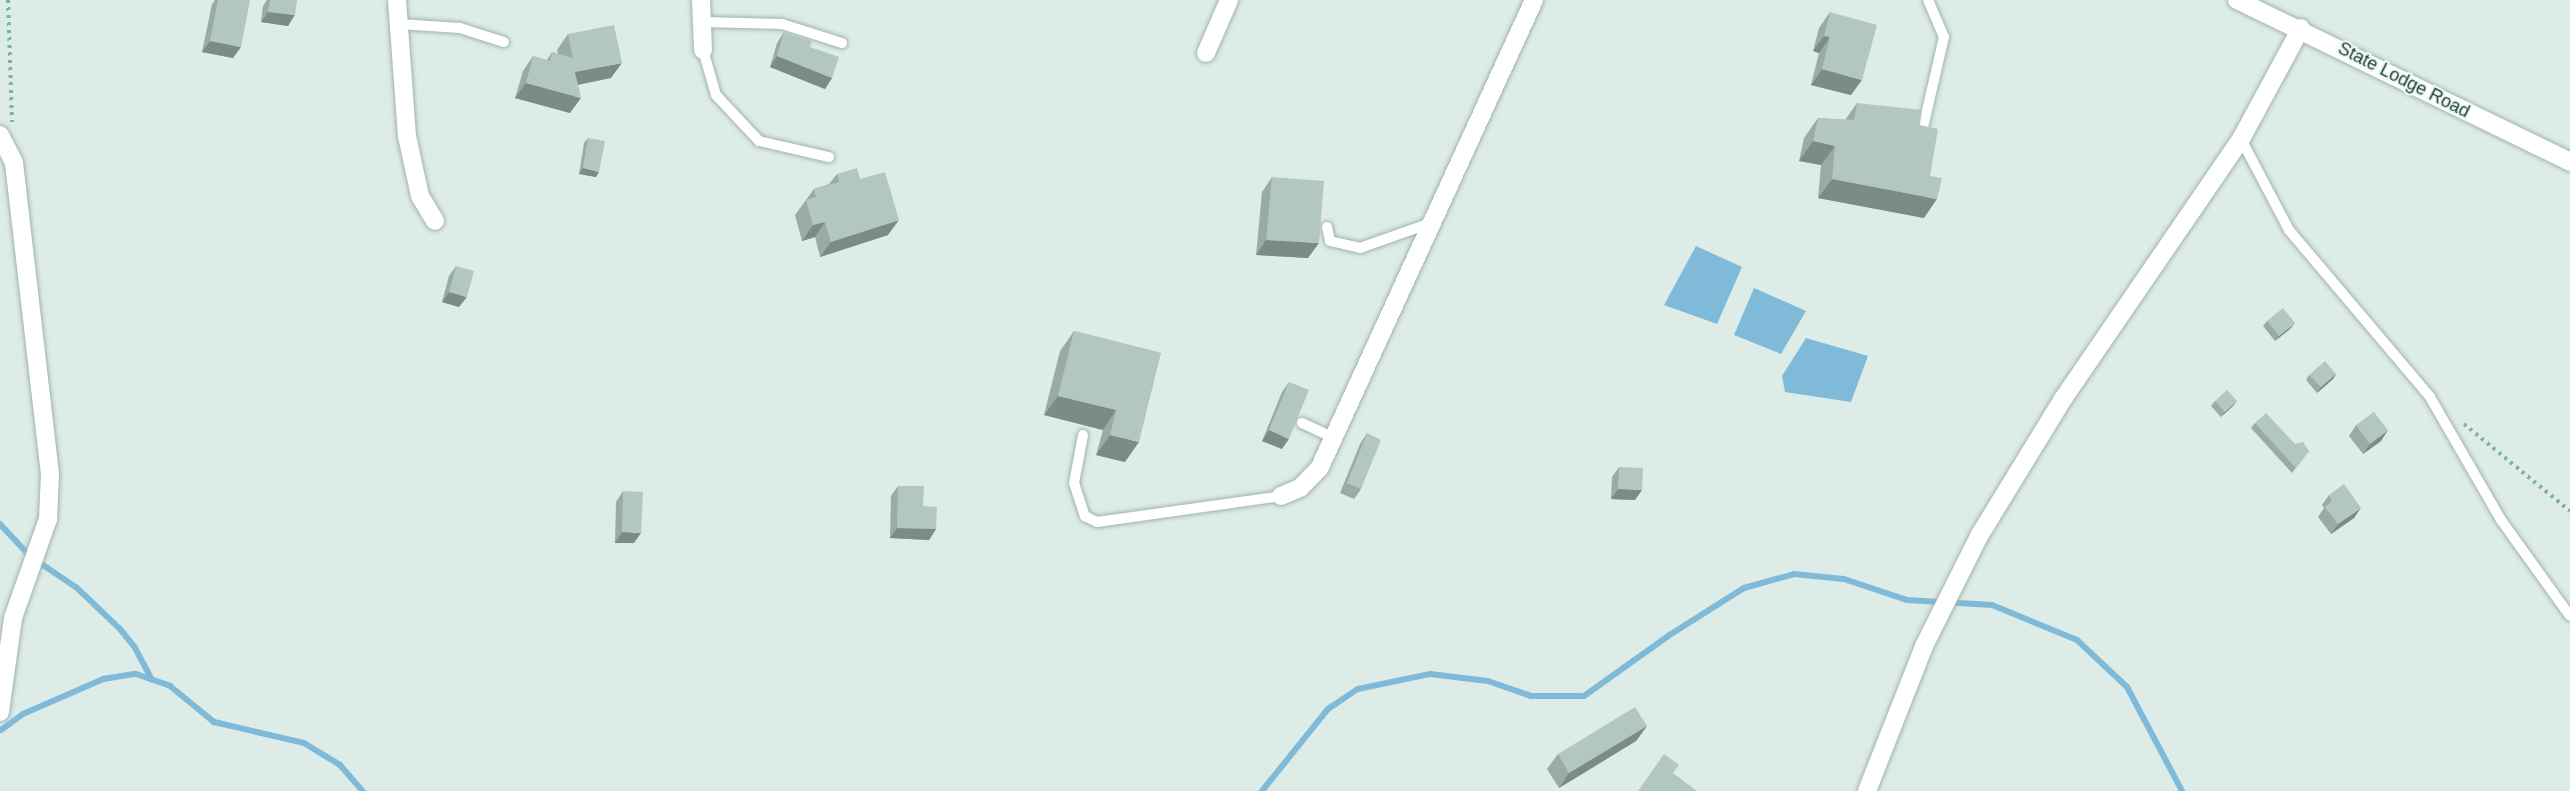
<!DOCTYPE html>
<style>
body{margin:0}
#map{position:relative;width:2570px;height:791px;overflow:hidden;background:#deece8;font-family:Arial,sans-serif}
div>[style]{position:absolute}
.water>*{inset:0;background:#7fbad8}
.stream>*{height:6px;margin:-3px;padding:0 3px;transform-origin:3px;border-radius:3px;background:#7fbad8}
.path>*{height:4px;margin-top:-2px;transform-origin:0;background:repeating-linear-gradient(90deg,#7ab3ac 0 3px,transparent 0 7.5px)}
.roads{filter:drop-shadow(0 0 2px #a0b4b0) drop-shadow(0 0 2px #a0b4b0)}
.lane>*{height:10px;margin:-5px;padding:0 5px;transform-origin:5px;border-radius:5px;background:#fff}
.street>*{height:18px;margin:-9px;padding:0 9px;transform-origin:9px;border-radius:9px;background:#fff}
.secondary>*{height:18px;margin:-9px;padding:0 9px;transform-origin:9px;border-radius:9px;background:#fff}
.wall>*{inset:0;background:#9aaba7}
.shaded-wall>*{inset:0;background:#7d8b88}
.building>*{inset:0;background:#b3c7c2}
span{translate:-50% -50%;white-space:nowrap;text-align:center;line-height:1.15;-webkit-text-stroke:4.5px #eff8f5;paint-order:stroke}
.street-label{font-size:18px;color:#1d3d3a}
</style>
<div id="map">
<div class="water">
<div style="clip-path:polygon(1696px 246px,1742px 267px,1717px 324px,1664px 305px)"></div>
<div style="clip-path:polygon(1754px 288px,1806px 311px,1781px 354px,1734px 335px)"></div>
<div style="clip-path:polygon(1806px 338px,1868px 356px,1851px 402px,1785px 392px,1782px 376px)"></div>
</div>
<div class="stream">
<div style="left:0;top:524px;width:40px;rotate:47deg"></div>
<div style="left:43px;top:565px;width:40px;rotate:34deg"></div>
<div style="left:76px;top:587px;width:61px;rotate:43.7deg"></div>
<div style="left:120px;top:629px;width:22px;rotate:51deg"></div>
<div style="left:134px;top:646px;width:38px;rotate:62deg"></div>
<div style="left:1px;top:730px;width:27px;rotate:-36deg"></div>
<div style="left:23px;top:714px;width:87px;rotate:-23.6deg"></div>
<div style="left:103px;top:679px;width:33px;rotate:-9deg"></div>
<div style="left:136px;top:674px;width:36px;rotate:19deg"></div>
<div style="left:170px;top:686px;width:57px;rotate:39.3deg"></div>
<div style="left:214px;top:722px;width:92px;rotate:13.1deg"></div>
<div style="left:304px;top:743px;width:42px;rotate:31.4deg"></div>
<div style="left:340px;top:765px;width:35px;rotate:49deg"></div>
<div style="left:1262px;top:791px;width:105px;rotate:-51.2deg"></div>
<div style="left:1328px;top:709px;width:36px;rotate:-34deg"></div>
<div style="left:1358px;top:689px;width:74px;rotate:-11.8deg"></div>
<div style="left:1430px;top:674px;width:58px;rotate:6.9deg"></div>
<div style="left:1488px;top:681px;width:46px;rotate:19.2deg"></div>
<div style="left:1531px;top:696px;width:53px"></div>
<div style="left:1584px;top:696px;width:103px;rotate:-35.5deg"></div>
<div style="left:1668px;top:636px;width:90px;rotate:-32.3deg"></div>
<div style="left:1744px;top:588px;width:52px;rotate:-15.6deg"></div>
<div style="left:1794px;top:574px;width:50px;rotate:5.7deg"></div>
<div style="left:1844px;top:579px;width:66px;rotate:18.4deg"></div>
<div style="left:1907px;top:600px;width:85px;rotate:3.4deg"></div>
<div style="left:1992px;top:605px;width:92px;rotate:22.4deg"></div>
<div style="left:2077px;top:640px;width:69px;rotate:43.2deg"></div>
<div style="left:2127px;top:687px;width:118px;rotate:62.1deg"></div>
</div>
<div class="path">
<div style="left:8px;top:0;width:122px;rotate:88.1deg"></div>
<div style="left:2464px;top:424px;width:137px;rotate:39.4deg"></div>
</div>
<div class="roads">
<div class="lane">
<div style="left:702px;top:22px;width:80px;rotate:1.4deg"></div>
<div style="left:782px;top:24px;width:63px;rotate:17.6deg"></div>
<div style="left:399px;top:24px;width:61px;rotate:3.8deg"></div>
<div style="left:460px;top:28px;width:46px;rotate:17.7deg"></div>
<div style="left:703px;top:50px;width:47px;rotate:73.9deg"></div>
<div style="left:716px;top:95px;width:63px;rotate:46.9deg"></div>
<div style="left:759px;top:141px;width:72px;rotate:12.9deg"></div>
<div style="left:1922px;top:132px;width:98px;rotate:-77deg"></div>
<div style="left:1944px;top:37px;width:40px;rotate:-113.4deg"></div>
<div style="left:2241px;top:139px;width:103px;rotate:62.2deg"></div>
<div style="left:2289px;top:230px;width:219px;rotate:49.8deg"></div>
<div style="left:2430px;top:397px;width:142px;rotate:60deg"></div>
<div style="left:2501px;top:520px;width:118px;rotate:54.3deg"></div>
<div style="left:1327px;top:227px;width:14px;rotate:78deg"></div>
<div style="left:1330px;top:241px;width:31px;rotate:13deg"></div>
<div style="left:1360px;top:248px;width:75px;rotate:-19.4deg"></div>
<div style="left:1302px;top:423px;width:35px;rotate:25deg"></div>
<div style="left:1083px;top:435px;width:49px;rotate:100.6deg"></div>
<div style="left:1074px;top:483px;width:35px;rotate:72deg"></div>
<div style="left:1085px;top:516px;width:13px;rotate:27deg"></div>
<div style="left:1097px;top:522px;width:186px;rotate:-8deg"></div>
</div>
<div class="street">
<div style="left:397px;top:0;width:136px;rotate:85.8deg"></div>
<div style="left:407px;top:136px;width:61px;rotate:77.8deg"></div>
<div style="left:420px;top:196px;width:29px;rotate:59deg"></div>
<div style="left:701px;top:0;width:50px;rotate:87.7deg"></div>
<div style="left:1206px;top:53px;width:58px;rotate:-66.5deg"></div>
<div style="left:0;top:135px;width:31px;rotate:63deg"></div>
<div style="left:14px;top:163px;width:313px;rotate:83.4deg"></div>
<div style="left:50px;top:474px;width:45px;rotate:92.5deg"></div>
<div style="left:48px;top:519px;width:105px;rotate:109.5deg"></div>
<div style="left:13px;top:618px;width:95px;rotate:97.9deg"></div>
<div style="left:1281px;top:496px;width:21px;rotate:-23deg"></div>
<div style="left:1300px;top:488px;width:29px;rotate:-46deg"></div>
<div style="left:1320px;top:467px;width:514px;rotate:-65.38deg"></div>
<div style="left:1867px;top:791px;width:156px;rotate:-68.5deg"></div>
<div style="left:1924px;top:646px;width:123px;rotate:-63.4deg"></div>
<div style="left:1979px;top:536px;width:161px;rotate:-58.5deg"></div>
<div style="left:2063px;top:399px;width:315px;rotate:-55.6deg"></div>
<div style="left:2241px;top:139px;width:126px;rotate:-61.6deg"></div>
</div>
<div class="secondary">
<div style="left:2237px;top:0;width:370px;rotate:25.9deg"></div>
</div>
</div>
<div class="wall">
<div style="clip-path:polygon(215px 0,248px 0,233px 58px,202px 52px,212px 4px)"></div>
<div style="clip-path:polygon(267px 0,297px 0,288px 26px,261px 22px,263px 6px)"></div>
<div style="clip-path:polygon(1830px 12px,1851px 95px,1811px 85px,1819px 53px,1813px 51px,1819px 28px)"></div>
<div style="clip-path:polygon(784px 32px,810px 47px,832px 78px,825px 89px,770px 67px,777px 43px)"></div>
<div style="clip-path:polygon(568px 34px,611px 78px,578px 85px,570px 113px,515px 98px,523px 71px,533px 56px,547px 60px,552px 52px,558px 54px,557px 50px)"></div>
<div style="clip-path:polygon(1857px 103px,1920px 125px,1930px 176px,1924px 218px,1818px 198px,1821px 165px,1799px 161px,1804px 138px,1818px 118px,1845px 120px)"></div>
<div style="clip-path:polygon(588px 138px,596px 177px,579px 174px,584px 143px)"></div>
<div style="clip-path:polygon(837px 174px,860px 179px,888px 235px,820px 257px,815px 237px,802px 241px,795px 215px,814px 189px,829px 184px)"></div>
<div style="clip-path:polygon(1272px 177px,1308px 258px,1256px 255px,1262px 192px)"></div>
<div style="clip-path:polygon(456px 266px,459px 307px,442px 302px,449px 276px)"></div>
<div style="clip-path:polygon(2267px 321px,2291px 328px,2275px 341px,2263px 326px)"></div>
<div style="clip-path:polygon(1074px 331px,1161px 353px,1125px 462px,1096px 455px,1103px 430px,1044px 415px,1060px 351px)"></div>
<div style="clip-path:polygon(2336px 374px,2333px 379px,2317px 393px,2306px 380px,2309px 375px)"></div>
<div style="clip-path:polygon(1289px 382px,1282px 449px,1262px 441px,1282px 392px)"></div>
<div style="clip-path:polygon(2215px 401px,2237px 401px,2233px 406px,2221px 417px,2211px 406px)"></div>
<div style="clip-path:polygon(2255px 423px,2309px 451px,2292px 473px,2251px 428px)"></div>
<div style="clip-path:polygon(2356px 425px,2381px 441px,2363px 454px,2349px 436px)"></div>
<div style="clip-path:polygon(1367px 433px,1361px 489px,1354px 499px,1340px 493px,1360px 444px)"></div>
<div style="clip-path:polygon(1619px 467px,1635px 500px,1611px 499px,1612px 477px)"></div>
<div style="clip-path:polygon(898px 486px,923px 506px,936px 529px,929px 540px,890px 538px,891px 496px)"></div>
<div style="clip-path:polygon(623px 491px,634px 543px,615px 543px,616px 502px)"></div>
<div style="clip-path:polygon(2329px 495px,2354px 518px,2331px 534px,2318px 517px,2324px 508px,2322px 505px)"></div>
<div style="clip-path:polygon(1647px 726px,1636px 741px,1559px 788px,1547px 769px,1558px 754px)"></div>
</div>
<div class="shaded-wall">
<div style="clip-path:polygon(268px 12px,295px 15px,288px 26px,261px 22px)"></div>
<div style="clip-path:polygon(1824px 36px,1830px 37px,1819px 53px,1813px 51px)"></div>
<div style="clip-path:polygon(210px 41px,241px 47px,233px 58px,202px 52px)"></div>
<div style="clip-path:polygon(777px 56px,832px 78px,825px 89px,770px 67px)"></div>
<div style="clip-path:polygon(622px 63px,611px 78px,565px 87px,575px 72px)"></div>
<div style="clip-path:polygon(1822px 69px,1862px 80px,1851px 95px,1811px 85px)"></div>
<div style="clip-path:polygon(526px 83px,581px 98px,570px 113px,515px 98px)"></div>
<div style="clip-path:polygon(1813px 141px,1835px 146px,1821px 165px,1799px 161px)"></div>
<div style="clip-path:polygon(583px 168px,599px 172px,596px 177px,579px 174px)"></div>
<div style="clip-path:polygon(1832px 179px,1937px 199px,1924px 218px,1818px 198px)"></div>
<div style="clip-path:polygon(899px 220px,888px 235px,820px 257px,831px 242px)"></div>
<div style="clip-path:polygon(825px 222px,815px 237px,802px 241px,813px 225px)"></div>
<div style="clip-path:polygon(1266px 240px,1319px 243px,1308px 258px,1256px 255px)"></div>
<div style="clip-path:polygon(449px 292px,467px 297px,459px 307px,442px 302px)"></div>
<div style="clip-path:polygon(2295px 323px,2291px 328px,2275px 341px,2279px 336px)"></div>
<div style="clip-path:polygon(2336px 374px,2333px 379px,2317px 393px,2321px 387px)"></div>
<div style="clip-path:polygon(1058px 396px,1116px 410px,1103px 430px,1044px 415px)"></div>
<div style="clip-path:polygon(2237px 401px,2233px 406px,2221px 417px,2225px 412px)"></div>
<div style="clip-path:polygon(1269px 430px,1289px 439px,1282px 449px,1262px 441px)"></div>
<div style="clip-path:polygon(2388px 430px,2381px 441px,2363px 454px,2370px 444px)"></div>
<div style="clip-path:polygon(1110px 435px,1139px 442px,1125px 462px,1096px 455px)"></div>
<div style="clip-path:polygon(1618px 489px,1642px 490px,1635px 500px,1611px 499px)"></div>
<div style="clip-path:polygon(2361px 508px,2354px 518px,2331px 534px,2338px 524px)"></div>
<div style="clip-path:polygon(897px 528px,936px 529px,929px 540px,890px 538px)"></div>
<div style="clip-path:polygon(622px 532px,641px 533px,634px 543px,615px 543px)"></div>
<div style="clip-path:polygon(1647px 726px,1636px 741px,1559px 788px,1569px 773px)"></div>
</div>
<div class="building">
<div style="clip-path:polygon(218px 0,250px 0,241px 47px,210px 41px)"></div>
<div style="clip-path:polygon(270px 0,297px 0,295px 15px,268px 12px)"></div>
<div style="clip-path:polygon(1830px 12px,1877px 25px,1862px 80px,1822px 69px,1830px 37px,1824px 36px)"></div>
<div style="clip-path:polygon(614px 25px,622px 63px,575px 72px,581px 98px,526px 83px,533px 56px,550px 61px,552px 52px,573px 58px,568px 34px)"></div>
<div style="clip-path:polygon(784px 32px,812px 41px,810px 47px,839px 57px,832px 78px,777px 56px)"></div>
<div style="clip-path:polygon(1857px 103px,1922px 110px,1920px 125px,1938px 129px,1930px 176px,1942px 178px,1937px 199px,1832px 179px,1835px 146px,1813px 141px,1818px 118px,1854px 120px)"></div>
<div style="clip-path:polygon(588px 138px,605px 141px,599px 172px,583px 168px)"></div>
<div style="clip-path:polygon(857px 168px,860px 179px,885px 172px,899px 220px,831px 242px,825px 222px,813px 225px,806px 200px,816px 197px,814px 189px,839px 182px,837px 174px)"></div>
<div style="clip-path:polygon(1272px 177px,1324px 181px,1319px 243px,1266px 240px)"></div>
<div style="clip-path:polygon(456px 266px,474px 271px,467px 297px,449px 292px)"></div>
<div style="clip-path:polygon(2283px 308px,2295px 323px,2279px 336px,2267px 321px)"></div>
<div style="clip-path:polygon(1074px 331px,1161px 353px,1139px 442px,1110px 435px,1116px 410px,1058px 396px)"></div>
<div style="clip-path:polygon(2325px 361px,2336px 374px,2321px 387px,2309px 375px)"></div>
<div style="clip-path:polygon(1289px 382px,1309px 390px,1289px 439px,1269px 430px)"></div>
<div style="clip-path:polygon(2227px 390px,2237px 401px,2225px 412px,2215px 401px)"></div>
<div style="clip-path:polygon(2374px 412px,2388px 430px,2370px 444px,2356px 425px)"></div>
<div style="clip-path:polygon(2266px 413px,2295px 444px,2303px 442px,2309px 451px,2296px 468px,2255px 423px)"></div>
<div style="clip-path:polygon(1367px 433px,1381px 440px,1361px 489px,1347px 483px)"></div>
<div style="clip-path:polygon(1619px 467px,1643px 468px,1642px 490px,1618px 489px)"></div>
<div style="clip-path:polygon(2344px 484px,2361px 508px,2338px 524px,2325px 507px,2332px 501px,2329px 495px)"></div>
<div style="clip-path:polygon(898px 486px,924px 486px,923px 506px,937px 507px,936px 529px,897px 528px)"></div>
<div style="clip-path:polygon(623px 491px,643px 492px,641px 533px,622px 532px)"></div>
<div style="clip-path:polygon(1635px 707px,1647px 726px,1569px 773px,1558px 754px)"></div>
<div style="clip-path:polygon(1664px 754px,1679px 765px,1673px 773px,1697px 791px,1638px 791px)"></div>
</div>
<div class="street-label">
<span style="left:2404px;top:80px;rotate:27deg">State Lodge Road</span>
</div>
</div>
